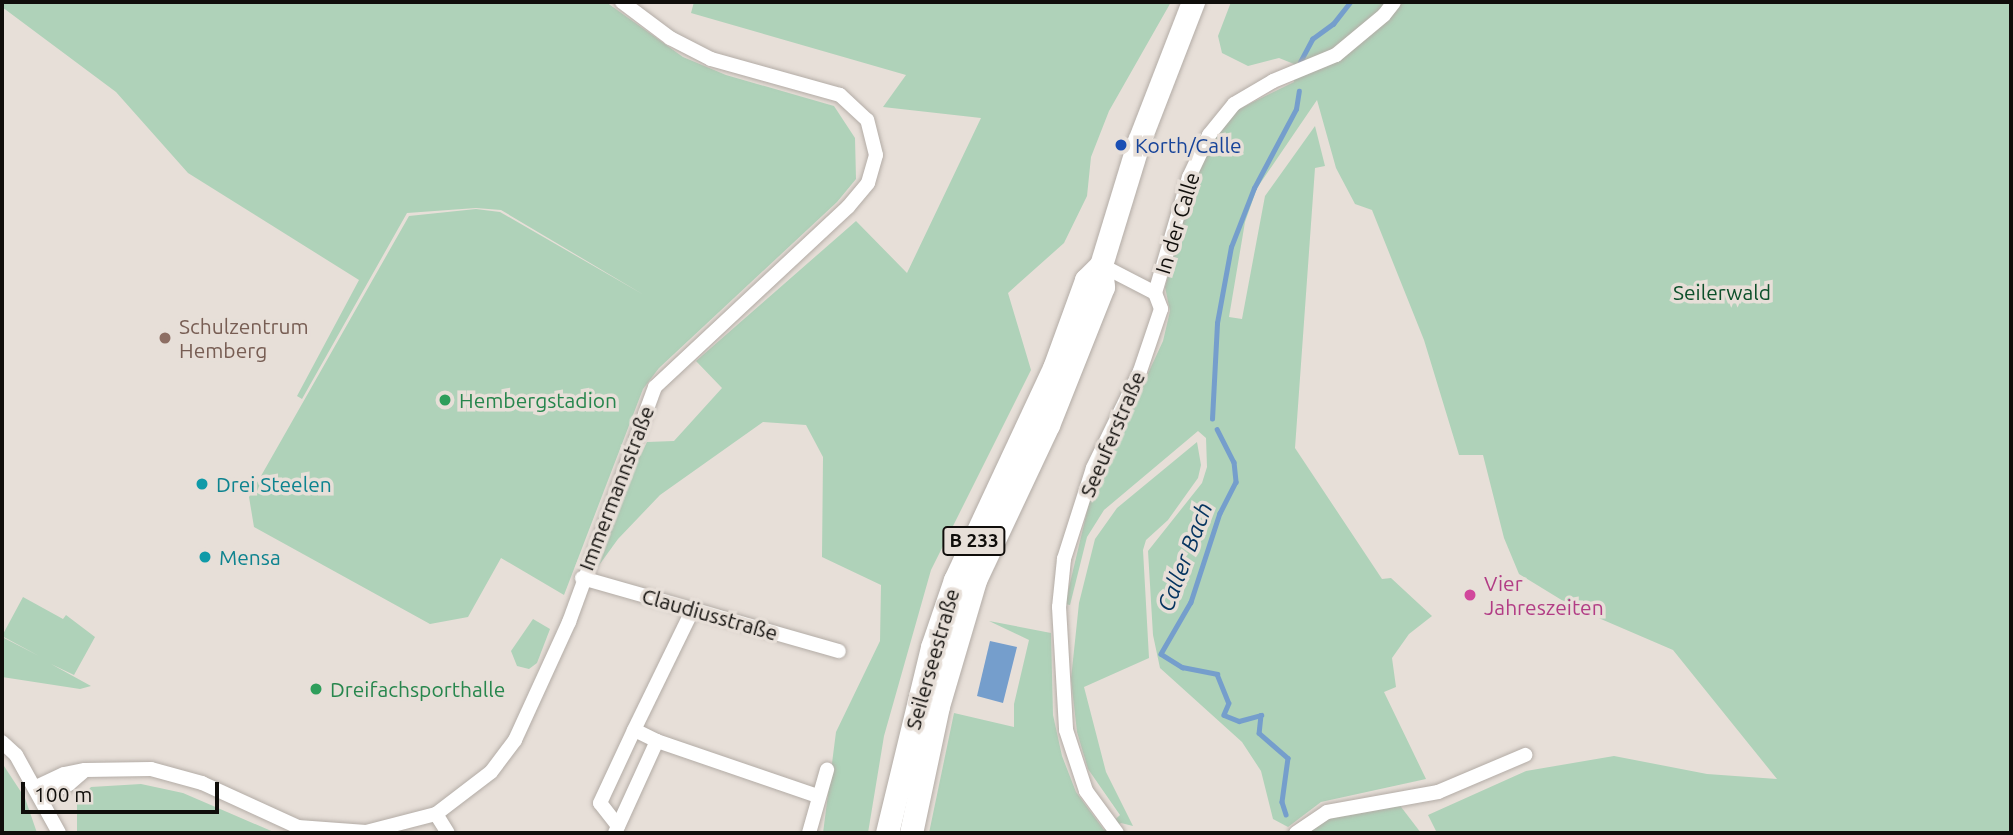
<!DOCTYPE html>
<meta charset="utf-8">
<style>
body{margin:0}
#map{position:relative;width:2013px;height:835px;overflow:hidden;background:#e7dfd8;font-family:Ubuntu,sans-serif}
div>[style]{position:absolute}
.green>*{inset:0;background:#afd2b9}
.water>*{inset:0;background:#759ecc}
.stream>*{height:4.5px;margin:-2.25px;padding:0 2.25px;transform-origin:2.25px;border-radius:2.25px;background:#759ecc}
.roads{filter:drop-shadow(0 0 2px #b3aca6) drop-shadow(0 0 2px #b3aca6)}
.street>*{height:14px;margin:-7px;padding:0 7px;transform-origin:7px;border-radius:7px;background:#fff}
.primary>*{height:23px;margin:-11.5px;padding:0 11.5px;transform-origin:11.5px;border-radius:11.5px;background:#fff}
.dots>*{width:19px;height:19px;translate:-50% -50%;box-sizing:border-box;border:4px solid #e7dfd8;border-radius:50%}
span{translate:-50% -50%;white-space:nowrap;text-align:center;line-height:1.15;-webkit-text-stroke:7px #e7dfd8;paint-order:stroke}
.shield-label span{padding:2px 5px;background:#e7dfd8;border:2px solid;border-radius:5px;-webkit-text-stroke-width:0}
.shield-label{font-size:19px;color:#100e0b;font-weight:700}
.transit-label{font-size:21px;color:#164399}
.left{translate:0 -50%;text-align:left}
.street-label{font-size:21px;color:#100e0b}
.park-label{font-size:21px;color:#0c4f2a}
.education-label{font-size:21px;color:#785e54}
.leisure-label{font-size:21px;color:#27864d}
.culture-label{font-size:21px;color:#0d838f}
.hotel-label{font-size:21px;color:#b23c85}
.water-label{font-size:23px;color:#063560;font-style:italic}
.frame{position:absolute;inset:0;border:4px solid #100e0b;pointer-events:none}
.scale{position:absolute;left:21px;top:782px;width:198px;height:32px;box-sizing:border-box;border:4px solid #100e0b;border-top:0;padding-left:9px;font-size:21px;line-height:24px;white-space:nowrap;color:#100e0b;-webkit-text-stroke:5px #e7dfd8;paint-order:stroke}
</style>
<div id="map">
<div class="green">
<div style="clip-path:polygon(2px 2px,606px 2px,683px 57px,726px 75px,834px 106px,855px 138px,856px 179px,837px 202px,659px 368px,643px 389px,564px 595px,501px 558px,468px 617px,430px 624px,254px 527px,249px 497px,409px 216px,476px 209px,500px 212px,644px 295px,501px 210px,476px 208px,407px 213px,302px 399px,297px 396px,359px 280px,188px 173px,116px 92px,2px 7px)"></div>
<div style="clip-path:polygon(694px 2px,1171px 2px,1109px 111px,1091px 157px,1087px 196px,1064px 243px,1008px 293px,1031px 370px,931px 570px,884px 736px,868px 833px,823px 833px,836px 732px,880px 641px,881px 585px,822px 557px,823px 457px,806px 425px,763px 422px,660px 495px,618px 539px,589px 579px,602px 532px,647px 442px,674px 441px,722px 388px,696px 361px,856px 221px,907px 273px,981px 118px,883px 107px,906px 75px,691px 13px)"></div>
<div style="clip-path:polygon(1231px 2px,2011px 2px,2011px 833px,1437px 833px,1428px 815px,1526px 771px,1614px 756px,1707px 774px,1777px 779px,1673px 650px,1573px 607px,1519px 574px,1504px 538px,1483px 455px,1459px 455px,1424px 340px,1372px 210px,1355px 204px,1336px 168px,1317px 100px,1257px 188px,1245px 222px,1229px 317px,1242px 319px,1265px 196px,1315px 126px,1325px 166px,1315px 168px,1295px 448px,1382px 579px,1391px 578px,1432px 616px,1409px 634px,1392px 658px,1396px 687px,1384px 692px,1426px 779px,1321px 802px,1288px 827px,1273px 819px,1261px 771px,1242px 742px,1160px 668px,1153px 635px,1148px 551px,1202px 483px,1207px 467px,1206px 438px,1198px 431px,1104px 510px,1087px 537px,1070px 605px,1065px 604px,1090px 499px,1163px 341px,1170px 311px,1165px 287px,1193px 180px,1213px 138px,1237px 110px,1294px 82px,1294px 64px,1279px 58px,1248px 66px,1222px 53px,1218px 36px)"></div>
<div style="clip-path:polygon(1197px 442px,1201px 465px,1198px 478px,1168px 520px,1146px 540px,1143px 550px,1149px 658px,1084px 687px,1106px 772px,1133px 826px,1121px 823px,1106px 833px,929px 833px,954px 713px,1014px 727px,1014px 704px,1029px 640px,989px 621px,1051px 633px,1053px 715px,1062px 756px,1076px 792px,1104px 830px,1120px 815px,1088px 769px,1077px 732px,1071px 679px,1079px 603px,1095px 539px,1117px 508px)"></div>
<div style="clip-path:polygon(23px 597px,63px 619px,66px 615px,95px 637px,74px 675px,51px 664px,91px 686px,80px 689px,2px 677px,2px 637px,39px 656px,2px 636px)"></div>
<div style="clip-path:polygon(533px 619px,550px 629px,537px 663px,529px 669px,517px 666px,511px 651px)"></div>
<div style="clip-path:polygon(2px 763px,25px 798px,37px 833px,2px 833px)"></div>
<div style="clip-path:polygon(141px 784px,183px 793px,276px 833px,77px 833px,77px 803px,91px 787px)"></div>
<div style="clip-path:polygon(1395px 799px,1421px 833px,1308px 833px,1327px 812px)"></div>
</div>
<div class="water">
<div style="clip-path:polygon(990px 641px,1017px 647px,1003px 703px,977px 696px)"></div>
</div>
<div class="stream">
<div style="left:1300px;top:62px;width:26px;rotate:-62deg"></div>
<div style="left:1312px;top:39px;width:26px;rotate:-36deg"></div>
<div style="left:1333px;top:24px;width:28px;rotate:-52deg"></div>
<div style="left:1212px;top:419px;width:96px;rotate:-87deg"></div>
<div style="left:1217px;top:323px;width:77px;rotate:-79.6deg"></div>
<div style="left:1231px;top:247px;width:63px;rotate:-68.7deg"></div>
<div style="left:1254px;top:188px;width:89px;rotate:-62deg"></div>
<div style="left:1296px;top:109px;width:18px;rotate:-81deg"></div>
<div style="left:1217px;top:429px;width:37px;rotate:63deg"></div>
<div style="left:1234px;top:462px;width:20px;rotate:84deg"></div>
<div style="left:1236px;top:482px;width:35px;rotate:117deg"></div>
<div style="left:1220px;top:513px;width:94px;rotate:108deg"></div>
<div style="left:1191px;top:602px;width:60px;rotate:120deg"></div>
<div style="left:1161px;top:654px;width:25px;rotate:32deg"></div>
<div style="left:1182px;top:667px;width:36px;rotate:11deg"></div>
<div style="left:1217px;top:674px;width:31px;rotate:68deg"></div>
<div style="left:1229px;top:703px;width:13px;rotate:113deg"></div>
<div style="left:1224px;top:715px;width:16px;rotate:22deg"></div>
<div style="left:1239px;top:721px;width:23px;rotate:-15deg"></div>
<div style="left:1261px;top:715px;width:18px;rotate:96deg"></div>
<div style="left:1259px;top:733px;width:38px;rotate:41deg"></div>
<div style="left:1288px;top:758px;width:44px;rotate:97.8deg"></div>
<div style="left:1282px;top:802px;width:13px;rotate:72deg"></div>
</div>
<div class="roads">
<div class="street">
<div style="left:1101px;top:265px;width:61px;rotate:27.4deg"></div>
<div style="left:1155px;top:293px;width:17px;rotate:69deg"></div>
<div style="left:1161px;top:309px;width:65px;rotate:108.7deg"></div>
<div style="left:1140px;top:371px;width:108px;rotate:115.9deg"></div>
<div style="left:1093px;top:468px;width:96px;rotate:107.7deg"></div>
<div style="left:1064px;top:559px;width:48px;rotate:95.9deg"></div>
<div style="left:1059px;top:607px;width:123px;rotate:86.7deg"></div>
<div style="left:1066px;top:730px;width:64px;rotate:71.8deg"></div>
<div style="left:1086px;top:791px;width:52px;rotate:53.6deg"></div>
<div style="left:1155px;top:293px;width:121px;rotate:-73.7deg"></div>
<div style="left:1189px;top:177px;width:47px;rotate:-64.5deg"></div>
<div style="left:1209px;top:135px;width:40px;rotate:-51deg"></div>
<div style="left:1234px;top:104px;width:45px;rotate:-30.5deg"></div>
<div style="left:1273px;top:81px;width:68px;rotate:-22.4deg"></div>
<div style="left:1336px;top:55px;width:62px;rotate:-39.8deg"></div>
<div style="left:1384px;top:15px;width:16px;rotate:-52deg"></div>
<div style="left:582px;top:578px;width:267px;rotate:15.9deg"></div>
<div style="left:657px;top:741px;width:170px;rotate:18.9deg"></div>
<div style="left:2px;top:742px;width:19px;rotate:43deg"></div>
<div style="left:16px;top:755px;width:89px;rotate:61.1deg"></div>
<div style="left:36px;top:787px;width:31px;rotate:-25deg"></div>
<div style="left:64px;top:774px;width:21px;rotate:-11deg"></div>
<div style="left:85px;top:770px;width:66px;rotate:-0.9deg"></div>
<div style="left:151px;top:769px;width:53px;rotate:15.4deg"></div>
<div style="left:202px;top:783px;width:106px;rotate:24.6deg"></div>
<div style="left:298px;top:827px;width:68px;rotate:4.2deg"></div>
<div style="left:366px;top:832px;width:72px;rotate:-14.4deg"></div>
<div style="left:436px;top:814px;width:69px;rotate:-37.4deg"></div>
<div style="left:491px;top:772px;width:40px;rotate:-53deg"></div>
<div style="left:515px;top:740px;width:130px;rotate:-65.4deg"></div>
<div style="left:569px;top:622px;width:250px;rotate:-69.9deg"></div>
<div style="left:655px;top:387px;width:264px;rotate:-43deg"></div>
<div style="left:848px;top:207px;width:31px;rotate:-50deg"></div>
<div style="left:868px;top:183px;width:29px;rotate:-74deg"></div>
<div style="left:876px;top:155px;width:36px;rotate:-104deg"></div>
<div style="left:867px;top:120px;width:37px;rotate:-137deg"></div>
<div style="left:840px;top:95px;width:134px;rotate:-164.4deg"></div>
<div style="left:711px;top:59px;width:46px;rotate:-152.9deg"></div>
<div style="left:670px;top:38px;width:60px;rotate:-143.1deg"></div>
<div style="left:41px;top:796px;width:30px;rotate:-23deg"></div>
<div style="left:69px;top:784px;width:21px;rotate:-41deg"></div>
<div style="left:436px;top:814px;width:22px;rotate:58deg"></div>
<div style="left:618px;top:826px;width:29px;rotate:-128deg"></div>
<div style="left:600px;top:803px;width:81px;rotate:-65deg"></div>
<div style="left:615px;top:833px;width:101px;rotate:-65.5deg"></div>
<div style="left:657px;top:741px;width:25px;rotate:-154deg"></div>
<div style="left:634px;top:730px;width:135px;rotate:-64deg"></div>
<div style="left:809px;top:833px;width:66px;rotate:-74.1deg"></div>
<div style="left:1296px;top:833px;width:37px;rotate:-34deg"></div>
<div style="left:1327px;top:812px;width:113px;rotate:-10.2deg"></div>
<div style="left:1438px;top:792px;width:95px;rotate:-23deg"></div>
</div>
<div class="primary">
<div style="left:887px;top:833px;width:191px;rotate:-76.4deg"></div>
<div style="left:932px;top:647px;width:71px;rotate:-71.1deg"></div>
<div style="left:955px;top:580px;width:234px;rotate:-65deg"></div>
<div style="left:1054px;top:368px;width:94px;rotate:-70deg"></div>
<div style="left:1086px;top:280px;width:21px;rotate:-45deg"></div>
<div style="left:911px;top:833px;width:130px;rotate:-78deg"></div>
<div style="left:938px;top:706px;width:131px;rotate:-73.6deg"></div>
<div style="left:975px;top:580px;width:171px;rotate:-64.8deg"></div>
<div style="left:1048px;top:425px;width:149px;rotate:-68.3deg"></div>
<div style="left:1103px;top:287px;width:22px;rotate:-95deg"></div>
<div style="left:1101px;top:265px;width:130px;rotate:-73deg"></div>
<div style="left:1139px;top:141px;width:149px;rotate:-68.8deg"></div>
</div>
</div>
<div class="dots">
<div style="left:1121px;top:145px;background:#1a4fb4"></div>
<div style="left:165px;top:338px;background:#8d6e63"></div>
<div style="left:445px;top:400px;background:#2e9e5b"></div>
<div style="left:202px;top:484px;background:#0f9aa8"></div>
<div style="left:205px;top:557px;background:#0f9aa8"></div>
<div style="left:1470px;top:595px;background:#d1479c"></div>
<div style="left:316px;top:689px;background:#2e9e5b"></div>
</div>
<div class="shield-label">
<span style="left:974px;top:541px">B 233</span>
</div>
<div class="transit-label">
<span class="left" style="left:1135px;top:145px">Korth/Calle</span>
</div>
<div class="street-label">
<span style="left:1177px;top:223px;rotate:-73deg">In der Calle</span>
<span style="left:1112px;top:434px;rotate:-67deg">Seeuferstraße</span>
<span style="left:616px;top:488px;rotate:-69deg">Immermannstraße</span>
<span style="left:710px;top:614px;rotate:16deg">Claudiusstraße</span>
<span style="left:932px;top:659px;rotate:-74deg">Seilerseestraße</span>
</div>
<div class="park-label">
<span style="left:1722px;top:292px">Seilerwald</span>
</div>
<div class="education-label">
<span class="left" style="left:179px;top:338px">Schulzentrum<br>Hemberg</span>
</div>
<div class="leisure-label">
<span class="left" style="left:459px;top:400px">Hembergstadion</span>
<span class="left" style="left:330px;top:689px">Dreifachsporthalle</span>
</div>
<div class="culture-label">
<span class="left" style="left:216px;top:484px">Drei Steelen</span>
<span class="left" style="left:219px;top:557px">Mensa</span>
</div>
<div class="hotel-label">
<span class="left" style="left:1484px;top:595px">Vier<br>Jahreszeiten</span>
</div>
<div class="water-label">
<span style="left:1185px;top:557px;rotate:-69deg">Caller Bach</span>
</div>
<div class="frame"></div>
<div class="scale">100 m</div>
</div>
